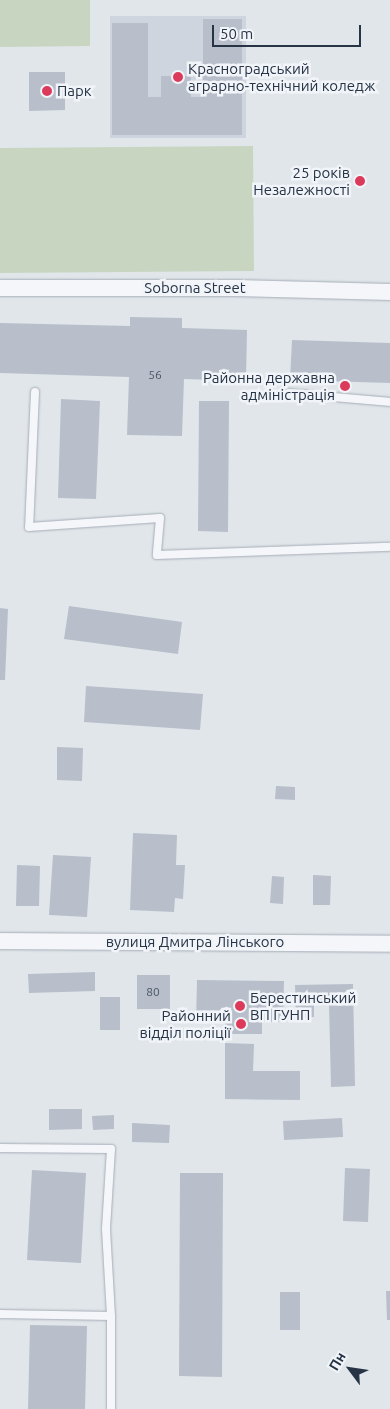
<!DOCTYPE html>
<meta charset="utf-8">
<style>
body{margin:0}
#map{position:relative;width:390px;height:1409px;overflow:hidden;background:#e1e6eb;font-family:Ubuntu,sans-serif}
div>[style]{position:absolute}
.built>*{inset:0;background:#cfd5de}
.green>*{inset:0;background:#c8d6c1}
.building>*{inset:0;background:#b8bfca}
.roads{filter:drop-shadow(0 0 1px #a5adb6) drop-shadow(0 0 1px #a5adb6)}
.lane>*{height:8px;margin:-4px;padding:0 4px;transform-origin:4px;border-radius:4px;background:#f4f6f9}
.street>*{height:16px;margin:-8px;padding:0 8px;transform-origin:8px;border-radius:8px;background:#f4f6f9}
.dots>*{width:14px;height:14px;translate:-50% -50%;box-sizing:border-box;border:2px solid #f1f4f8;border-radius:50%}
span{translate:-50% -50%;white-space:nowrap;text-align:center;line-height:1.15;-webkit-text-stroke:5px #f1f4f8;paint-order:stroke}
.number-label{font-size:12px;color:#4b5766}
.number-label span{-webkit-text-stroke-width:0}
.poi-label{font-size:15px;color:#273445}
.left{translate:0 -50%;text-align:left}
.right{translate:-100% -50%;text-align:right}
.street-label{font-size:15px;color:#273445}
.north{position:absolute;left:325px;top:1344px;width:50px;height:50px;-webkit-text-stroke:4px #f1f4f8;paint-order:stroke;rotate:301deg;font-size:14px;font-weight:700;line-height:20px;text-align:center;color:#273445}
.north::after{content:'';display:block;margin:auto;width:18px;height:22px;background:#273445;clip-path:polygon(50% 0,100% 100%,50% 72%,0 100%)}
.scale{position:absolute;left:212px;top:25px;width:149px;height:22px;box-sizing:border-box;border:2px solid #273445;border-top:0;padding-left:6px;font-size:15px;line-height:18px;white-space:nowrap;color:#273445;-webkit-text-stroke:4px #f1f4f8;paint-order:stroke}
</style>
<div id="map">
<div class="built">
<div style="clip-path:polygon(110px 16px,246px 16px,246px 138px,110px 138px)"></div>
</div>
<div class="green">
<div style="clip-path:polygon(0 0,90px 0,90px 46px,0 47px)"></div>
<div style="clip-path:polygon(253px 146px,254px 271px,0 273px,0 148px)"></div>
</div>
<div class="building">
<div style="clip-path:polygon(203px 19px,242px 19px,242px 135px,112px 135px,112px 23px,148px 23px,148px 97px,161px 97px,161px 76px,191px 76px,191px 97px,203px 97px)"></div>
<div style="clip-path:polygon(29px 72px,65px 72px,65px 110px,29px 111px)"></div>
<div style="clip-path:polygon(130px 317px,182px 318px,182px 328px,247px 330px,246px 381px,184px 379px,182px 436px,127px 435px,129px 377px,0 373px,0 323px,130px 326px)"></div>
<div style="clip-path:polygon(292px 340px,390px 343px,390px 383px,290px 380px)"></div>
<div style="clip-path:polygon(61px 399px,100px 401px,96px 499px,58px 498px)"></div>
<div style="clip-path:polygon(199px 401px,229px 401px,228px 532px,198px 531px)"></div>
<div style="clip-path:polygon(69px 606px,182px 622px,178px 654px,64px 639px)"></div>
<div style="clip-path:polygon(0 608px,8px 609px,5px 680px,0 680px)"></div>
<div style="clip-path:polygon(86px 686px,203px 694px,200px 730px,84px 722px)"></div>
<div style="clip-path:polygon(57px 747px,83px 748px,82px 781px,57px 780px)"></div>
<div style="clip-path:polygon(276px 786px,295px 787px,295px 800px,275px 799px)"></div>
<div style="clip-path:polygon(133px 833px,177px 835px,176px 865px,185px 865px,183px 899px,175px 898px,174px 912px,130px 910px)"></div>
<div style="clip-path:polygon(53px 855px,91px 857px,87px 917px,49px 915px)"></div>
<div style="clip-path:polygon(17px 865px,40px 866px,39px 906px,16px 906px)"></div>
<div style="clip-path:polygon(313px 875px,331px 876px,330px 905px,313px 905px)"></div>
<div style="clip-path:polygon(272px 876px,284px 877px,283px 904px,270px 903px)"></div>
<div style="clip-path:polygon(95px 972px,95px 991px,29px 993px,28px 974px)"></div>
<div style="clip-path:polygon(137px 975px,170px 975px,170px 1009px,137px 1009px)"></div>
<div style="clip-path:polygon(197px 980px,284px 981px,283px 1022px,262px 1022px,262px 1034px,225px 1034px,225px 1022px,196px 1022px)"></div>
<div style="clip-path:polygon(353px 984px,355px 1086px,331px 1087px,329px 1003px,314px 1003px,314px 1017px,296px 1018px,295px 985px)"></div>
<div style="clip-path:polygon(100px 997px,120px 997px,120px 1030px,100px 1030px)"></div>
<div style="clip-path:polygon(225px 1043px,254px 1044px,253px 1071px,300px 1071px,300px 1100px,225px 1099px)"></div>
<div style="clip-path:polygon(49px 1109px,82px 1109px,82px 1129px,49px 1130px)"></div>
<div style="clip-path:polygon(114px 1115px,114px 1129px,93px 1130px,92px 1116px)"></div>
<div style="clip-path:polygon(342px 1118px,343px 1137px,284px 1140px,283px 1121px)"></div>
<div style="clip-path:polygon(132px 1123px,170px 1125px,169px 1143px,132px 1142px)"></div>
<div style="clip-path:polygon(345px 1168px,370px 1169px,368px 1222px,343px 1221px)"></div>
<div style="clip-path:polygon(32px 1170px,86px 1173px,81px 1263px,27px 1260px)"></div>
<div style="clip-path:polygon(180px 1173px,223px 1173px,222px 1377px,179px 1376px)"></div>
<div style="clip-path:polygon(386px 1291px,390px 1291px,390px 1320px,387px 1320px)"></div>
<div style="clip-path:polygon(280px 1292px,300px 1292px,300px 1330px,280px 1330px)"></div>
<div style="clip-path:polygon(30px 1325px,87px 1326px,85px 1409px,28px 1409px)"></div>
</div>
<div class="roads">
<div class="lane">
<div style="left:35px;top:392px;width:135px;rotate:92.5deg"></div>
<div style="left:29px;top:527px;width:131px;rotate:-3.9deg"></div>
<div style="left:160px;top:518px;width:37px;rotate:95deg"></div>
<div style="left:157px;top:555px;width:233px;rotate:-2deg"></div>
<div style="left:289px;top:393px;width:101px;rotate:5.1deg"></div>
<div style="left:0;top:1148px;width:111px;rotate:0.5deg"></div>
<div style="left:111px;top:1149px;width:80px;rotate:93.6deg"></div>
<div style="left:106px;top:1229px;width:87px;rotate:86.7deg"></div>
<div style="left:0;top:1314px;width:111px;rotate:1deg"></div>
<div style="left:111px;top:1316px;width:93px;rotate:90deg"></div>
</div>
<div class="street">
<div style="left:0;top:288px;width:236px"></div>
<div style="left:236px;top:288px;width:154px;rotate:1.5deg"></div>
<div style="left:0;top:941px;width:390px;rotate:0.4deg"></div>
</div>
</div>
<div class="dots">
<div style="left:178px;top:77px;background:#dc3a5b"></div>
<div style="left:47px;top:91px;background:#dc3a5b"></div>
<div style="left:360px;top:181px;background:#dc3a5b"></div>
<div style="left:345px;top:386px;background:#dc3a5b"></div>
<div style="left:240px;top:1006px;background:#dc3a5b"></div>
<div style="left:241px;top:1024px;background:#dc3a5b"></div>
</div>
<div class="number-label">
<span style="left:155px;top:375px">56</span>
<span style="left:153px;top:992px">80</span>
</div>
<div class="poi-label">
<span class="left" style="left:188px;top:77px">Красноградський<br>аграрно-технічний коледж</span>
<span class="left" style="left:57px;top:91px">Парк</span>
<span class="right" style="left:350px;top:181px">25 років<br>Незалежності</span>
<span class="right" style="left:335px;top:386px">Районна державна<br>адміністрація</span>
<span class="left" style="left:250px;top:1006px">Берестинський<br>ВП ГУНП</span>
<span class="right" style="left:231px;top:1024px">Районний<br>відділ поліції</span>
</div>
<div class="street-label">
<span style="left:195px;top:288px">Soborna Street</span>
<span style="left:195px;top:942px">вулиця Дмитра Лінського</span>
</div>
<div class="north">Пн</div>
<div class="scale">50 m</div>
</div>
